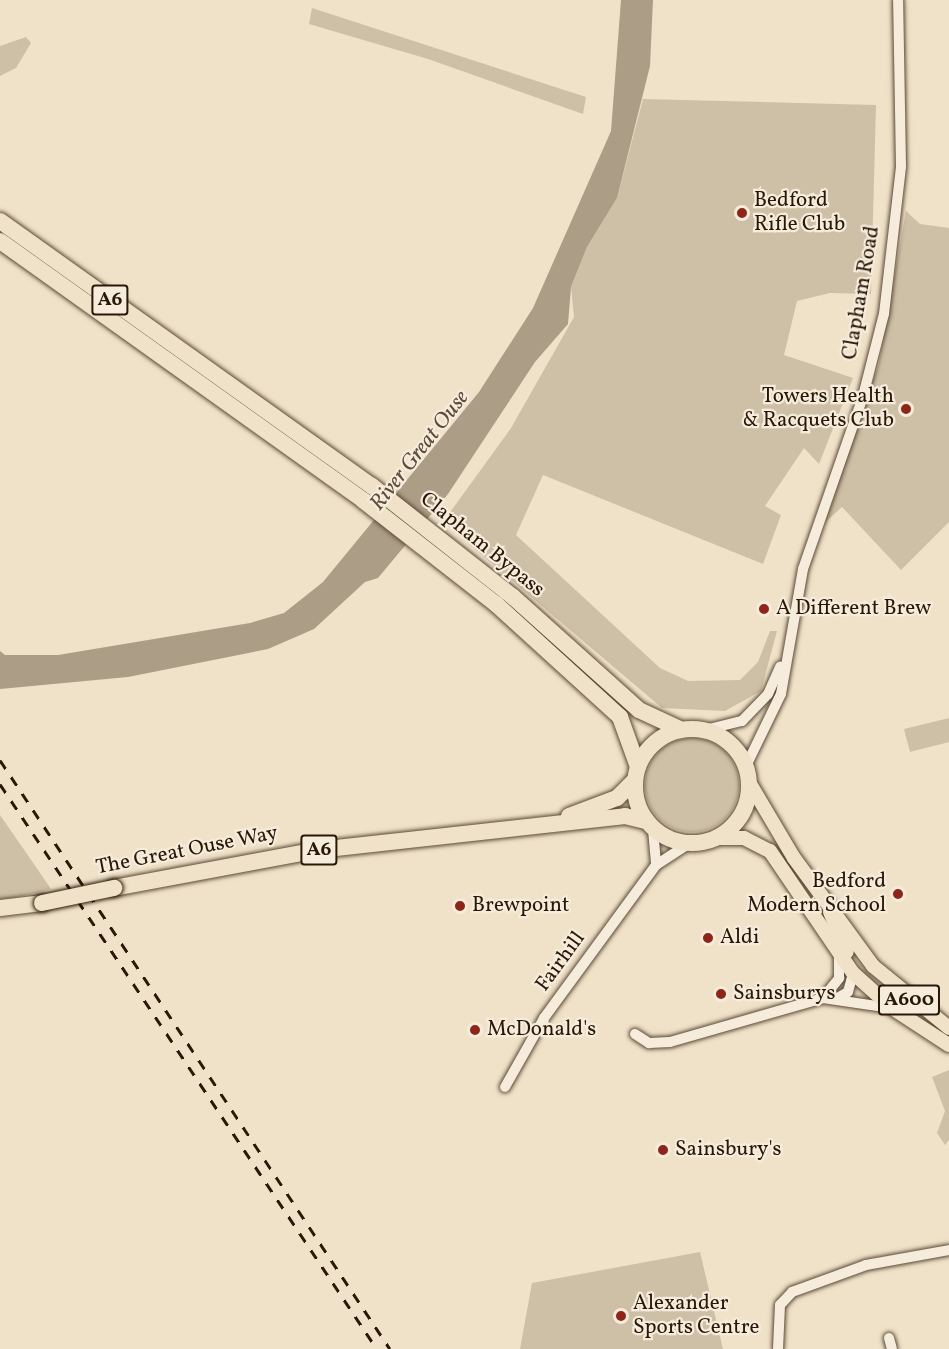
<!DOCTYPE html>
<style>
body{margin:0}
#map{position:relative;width:949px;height:1349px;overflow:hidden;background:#f0e2c8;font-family:Vollkorn,serif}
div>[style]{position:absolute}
.green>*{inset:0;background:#cec0a7}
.round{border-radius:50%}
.water>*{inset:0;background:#ac9d86}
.roads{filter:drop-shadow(0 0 2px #5b4a37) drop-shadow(0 0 2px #5b4a37)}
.minor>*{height:10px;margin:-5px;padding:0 5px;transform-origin:5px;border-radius:5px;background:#f5ecdb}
.major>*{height:14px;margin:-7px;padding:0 7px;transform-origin:7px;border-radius:7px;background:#f0e2c8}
.highway>*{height:16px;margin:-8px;padding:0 8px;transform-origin:8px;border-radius:8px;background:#f0e2c8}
.highway>.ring{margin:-8px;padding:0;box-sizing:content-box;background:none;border:16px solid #f0e2c8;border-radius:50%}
.rail>*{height:3px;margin-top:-1.5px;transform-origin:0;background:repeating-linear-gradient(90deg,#291807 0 10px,transparent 0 20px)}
.bridges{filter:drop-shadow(0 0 2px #291807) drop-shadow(0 0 2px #291807)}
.highway-bridge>*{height:16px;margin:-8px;padding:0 8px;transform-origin:8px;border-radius:8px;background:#f0e2c8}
.dots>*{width:16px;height:16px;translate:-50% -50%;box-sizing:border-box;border:3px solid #f5ecdb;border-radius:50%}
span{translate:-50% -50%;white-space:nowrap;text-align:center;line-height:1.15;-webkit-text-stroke:4.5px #f5ecdb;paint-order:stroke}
.shield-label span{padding:2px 4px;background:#f5ecdb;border:2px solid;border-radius:4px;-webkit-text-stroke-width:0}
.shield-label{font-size:20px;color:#291807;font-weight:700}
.poi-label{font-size:21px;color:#291807}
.left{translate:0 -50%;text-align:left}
.right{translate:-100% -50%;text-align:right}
.street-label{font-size:21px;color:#291807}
.water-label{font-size:22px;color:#5d4d3a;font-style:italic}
</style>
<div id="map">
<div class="green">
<div style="clip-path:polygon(312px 8px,586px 97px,583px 114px,428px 59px,309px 24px)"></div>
<div style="clip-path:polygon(26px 37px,31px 43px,16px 68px,0 76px,0 46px)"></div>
<div style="clip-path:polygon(643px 99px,876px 105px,871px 294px,830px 293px,797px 301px,784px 355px,853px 378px,819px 464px,804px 448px,765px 506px,781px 515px,763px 564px,543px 475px,516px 535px,660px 668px,688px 681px,740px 680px,758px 662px,770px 631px,777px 631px,761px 691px,725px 711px,662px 708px,443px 522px,511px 428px,574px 317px,571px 287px,587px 247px,617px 198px)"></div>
<div style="clip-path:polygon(906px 211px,920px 224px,949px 228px,949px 522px,901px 570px,842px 507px,819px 528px,879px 364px)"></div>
<div style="clip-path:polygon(949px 718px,949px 742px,910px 752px,904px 729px)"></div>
<div class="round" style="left:645px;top:738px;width:94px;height:94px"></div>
<div style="clip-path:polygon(0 815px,27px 854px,51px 889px,0 901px)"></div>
<div style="clip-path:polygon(949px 1070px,949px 1140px,945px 1145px,937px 1133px,945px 1111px,932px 1077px)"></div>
<div style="clip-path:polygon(700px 1252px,723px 1349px,520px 1349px,532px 1283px)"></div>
</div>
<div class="water">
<div style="clip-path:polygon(621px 0,653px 0,650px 66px,617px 198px,587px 247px,571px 287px,568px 324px,535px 362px,448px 494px,378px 578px,365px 582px,314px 629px,268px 649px,128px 677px,0 689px,0 651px,5px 655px,58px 655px,250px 623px,284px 613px,323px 582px,479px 392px,533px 308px,611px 131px)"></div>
</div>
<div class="roads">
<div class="minor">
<div style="left:705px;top:730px;width:38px;rotate:-14deg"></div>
<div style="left:742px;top:721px;width:37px;rotate:-46deg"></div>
<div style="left:768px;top:694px;width:30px;rotate:-66deg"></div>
<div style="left:746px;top:766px;width:80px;rotate:-64.1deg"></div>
<div style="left:781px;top:694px;width:127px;rotate:-80deg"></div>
<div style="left:803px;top:569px;width:179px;rotate:-70.8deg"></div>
<div style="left:862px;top:400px;width:89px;rotate:-75.7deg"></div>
<div style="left:884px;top:314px;width:149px;rotate:-83.4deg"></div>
<div style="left:901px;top:166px;width:166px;rotate:-91deg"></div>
<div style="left:653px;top:829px;width:36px;rotate:85deg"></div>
<div style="left:839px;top:997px;width:10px;rotate:-29deg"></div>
<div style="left:848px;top:992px;width:20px;rotate:-75deg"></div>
<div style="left:823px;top:998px;width:26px;rotate:-51deg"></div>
<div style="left:839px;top:978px;width:23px;rotate:-90deg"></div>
<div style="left:635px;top:1034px;width:17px;rotate:33deg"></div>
<div style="left:649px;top:1043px;width:21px;rotate:-3deg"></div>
<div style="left:670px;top:1042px;width:159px;rotate:-16deg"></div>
<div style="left:823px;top:998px;width:69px;rotate:8.4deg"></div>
<div style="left:505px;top:1087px;width:79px;rotate:-60.5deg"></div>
<div style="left:544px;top:1018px;width:190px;rotate:-53.8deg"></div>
<div style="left:656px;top:865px;width:38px;rotate:-33deg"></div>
<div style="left:889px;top:1338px;width:11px;rotate:75deg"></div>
<div style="left:778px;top:1349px;width:44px;rotate:-87.4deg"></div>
<div style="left:780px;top:1305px;width:18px;rotate:-47deg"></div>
<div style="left:792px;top:1292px;width:79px;rotate:-20deg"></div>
<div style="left:866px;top:1265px;width:84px;rotate:-10.2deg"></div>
</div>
<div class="major">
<div style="left:749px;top:782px;width:88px;rotate:59.4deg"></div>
<div style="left:794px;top:858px;width:134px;rotate:53.8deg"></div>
<div style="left:873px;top:966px;width:98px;rotate:39.2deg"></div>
<div style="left:717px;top:838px;width:27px"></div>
<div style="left:744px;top:838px;width:29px;rotate:27deg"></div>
<div style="left:770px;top:851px;width:148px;rotate:55.8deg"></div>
<div style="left:853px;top:973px;width:52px;rotate:41.9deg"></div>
<div style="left:892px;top:1008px;width:68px;rotate:33deg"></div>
<div style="left:830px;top:912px;width:43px;rotate:67deg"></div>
</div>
<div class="highway">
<div style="left:0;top:221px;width:457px;rotate:35.5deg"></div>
<div style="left:372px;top:486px;width:178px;rotate:38.2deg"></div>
<div style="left:512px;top:596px;width:171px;rotate:41.9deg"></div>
<div style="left:639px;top:710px;width:45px;rotate:24.9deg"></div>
<div style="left:0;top:241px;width:447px;rotate:35.5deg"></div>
<div style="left:364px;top:501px;width:167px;rotate:38deg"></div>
<div style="left:496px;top:604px;width:168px;rotate:42.3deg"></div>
<div style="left:620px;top:717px;width:53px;rotate:70.2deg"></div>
<div class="ring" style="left:635px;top:729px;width:98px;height:98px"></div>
<div style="left:569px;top:816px;width:51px;rotate:-20.6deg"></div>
<div style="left:617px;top:798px;width:23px;rotate:-45deg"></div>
<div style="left:114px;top:888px;width:208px;rotate:-10.6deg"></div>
<div style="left:318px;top:850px;width:309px;rotate:-6.3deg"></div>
<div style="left:625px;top:816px;width:21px;rotate:14deg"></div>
<div style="left:0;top:908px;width:42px;rotate:-6.8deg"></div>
</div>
</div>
<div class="rail">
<div style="left:0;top:760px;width:706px;rotate:56.49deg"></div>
<div style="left:0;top:784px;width:679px;rotate:56.29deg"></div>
</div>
<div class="bridges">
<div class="highway-bridge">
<div style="left:42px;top:903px;width:74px;rotate:-11.8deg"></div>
</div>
</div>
<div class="dots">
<div style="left:742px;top:213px;background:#8f2418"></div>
<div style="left:906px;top:409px;background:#8f2418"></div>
<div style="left:764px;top:609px;background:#8f2418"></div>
<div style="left:898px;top:894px;background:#8f2418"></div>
<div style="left:460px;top:906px;background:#8f2418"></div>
<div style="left:708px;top:938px;background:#8f2418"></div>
<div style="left:721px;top:994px;background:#8f2418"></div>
<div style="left:475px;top:1030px;background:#8f2418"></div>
<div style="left:663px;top:1150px;background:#8f2418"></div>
<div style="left:621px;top:1316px;background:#8f2418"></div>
</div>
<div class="shield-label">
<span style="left:110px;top:300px">A6</span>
<span style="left:319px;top:850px">A6</span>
<span style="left:909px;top:1000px">A600</span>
</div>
<div class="poi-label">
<span class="left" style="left:754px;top:213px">Bedford<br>Rifle Club</span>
<span class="right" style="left:894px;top:409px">Towers Health<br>&amp; Racquets Club</span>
<span class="left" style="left:776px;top:609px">A Different Brew</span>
<span class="right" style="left:886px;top:894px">Bedford<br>Modern School</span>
<span class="left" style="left:472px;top:906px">Brewpoint</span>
<span class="left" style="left:720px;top:938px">Aldi</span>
<span class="left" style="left:733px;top:994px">Sainsburys</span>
<span class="left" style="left:487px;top:1030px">McDonald's</span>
<span class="left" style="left:675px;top:1150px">Sainsbury's</span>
<span class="left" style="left:633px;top:1316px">Alexander<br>Sports Centre</span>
</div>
<div class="street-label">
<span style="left:862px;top:293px;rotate:-80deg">Clapham Road</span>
<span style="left:482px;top:545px;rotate:39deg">Clapham Bypass</span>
<span style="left:187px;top:851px;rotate:-11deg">The Great Ouse Way</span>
<span style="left:561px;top:962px;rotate:-54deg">Fairhill</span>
</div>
<div class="water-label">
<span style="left:420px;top:451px;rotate:-52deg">River Great Ouse</span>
</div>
</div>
